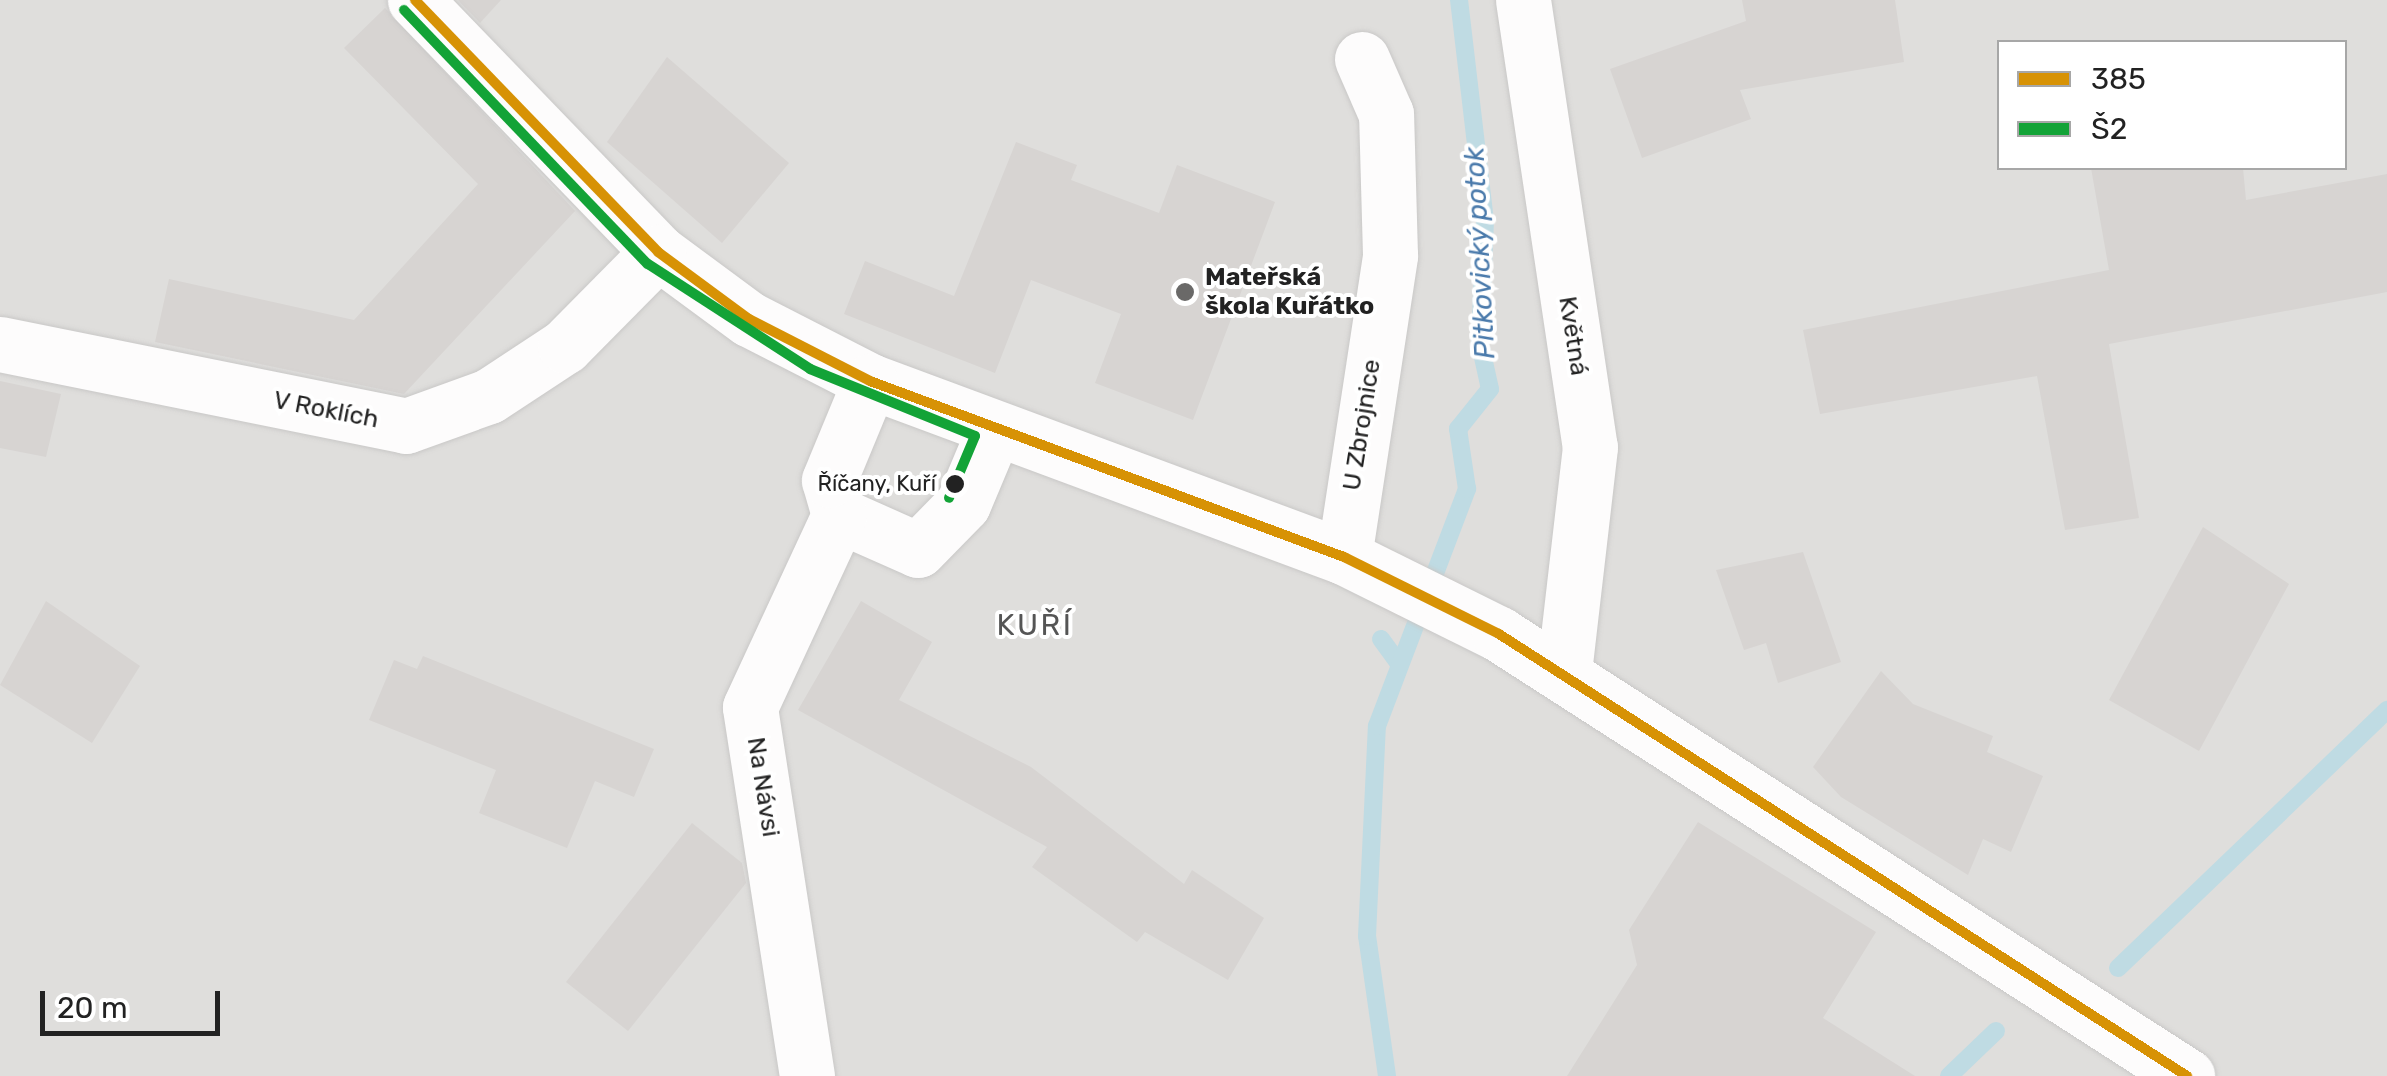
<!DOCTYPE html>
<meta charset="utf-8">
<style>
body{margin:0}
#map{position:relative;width:2387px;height:1076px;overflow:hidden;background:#f0eeeb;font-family:Rubik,sans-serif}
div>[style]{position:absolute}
.residential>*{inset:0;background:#dfdedc}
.stream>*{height:18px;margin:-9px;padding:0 9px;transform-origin:9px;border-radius:9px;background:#bfdbe3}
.building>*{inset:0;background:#d7d4d2}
.roads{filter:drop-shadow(0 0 2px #c9c8c7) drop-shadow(0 0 2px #c9c8c7)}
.minor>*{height:55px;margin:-27.5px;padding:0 27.5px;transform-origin:27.5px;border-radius:27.5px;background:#fdfcfc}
.bus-1>*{height:10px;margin:-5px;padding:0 5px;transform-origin:5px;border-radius:5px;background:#d79205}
.bus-2>*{height:10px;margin:-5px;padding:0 5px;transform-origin:5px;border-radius:5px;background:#13a337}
.dots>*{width:28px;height:28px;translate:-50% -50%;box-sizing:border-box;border:5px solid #fff;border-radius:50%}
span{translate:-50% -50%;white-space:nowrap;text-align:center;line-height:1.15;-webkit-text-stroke:8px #fff;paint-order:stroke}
.bus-label{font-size:22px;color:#222}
.right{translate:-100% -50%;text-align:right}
.poi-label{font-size:25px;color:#222;font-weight:700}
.left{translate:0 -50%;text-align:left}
.street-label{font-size:25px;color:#222}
.water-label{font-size:28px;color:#4a7aab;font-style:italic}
.quarter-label{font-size:30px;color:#555;letter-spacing:2.5px}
.legend{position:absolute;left:1997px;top:40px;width:350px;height:130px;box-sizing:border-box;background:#fff;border:2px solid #a7a7a7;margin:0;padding:12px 18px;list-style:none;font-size:30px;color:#222}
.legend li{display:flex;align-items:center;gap:20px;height:50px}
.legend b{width:50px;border:2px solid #a7a7a7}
.scale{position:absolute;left:40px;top:991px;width:180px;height:45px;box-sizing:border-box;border:5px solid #222;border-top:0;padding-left:12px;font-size:30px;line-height:35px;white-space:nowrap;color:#222;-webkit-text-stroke:8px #fff;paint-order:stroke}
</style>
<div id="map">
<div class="residential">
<div style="clip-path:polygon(evenodd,0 0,2387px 0,2387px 1076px,0 1076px,0 0,2000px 42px,2344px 42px,2344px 168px,2000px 168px,2000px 42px)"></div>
</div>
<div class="stream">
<div style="left:1381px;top:639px;width:31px;rotate:54deg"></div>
<div style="left:2118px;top:968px;width:373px;rotate:-43.8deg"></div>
<div style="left:1387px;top:1076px;width:141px;rotate:-98.1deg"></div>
<div style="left:1367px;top:936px;width:210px;rotate:-87.3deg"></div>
<div style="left:1377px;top:726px;width:254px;rotate:-69.2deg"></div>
<div style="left:1467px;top:489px;width:61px;rotate:-98.5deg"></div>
<div style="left:1458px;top:429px;width:51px;rotate:-51.3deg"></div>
<div style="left:1490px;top:389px;width:46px;rotate:-102.5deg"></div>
<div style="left:1480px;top:344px;width:123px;rotate:-87.7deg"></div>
<div style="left:1485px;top:221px;width:223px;rotate:-96.7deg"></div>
<div style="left:1949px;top:1076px;width:65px;rotate:-43.8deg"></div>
</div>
<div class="building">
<div style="clip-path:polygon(458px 0,501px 0,480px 23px)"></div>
<div style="clip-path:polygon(1742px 0,1895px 0,1904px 62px,1740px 90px,1751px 119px,1642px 158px,1610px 69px,1746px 21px)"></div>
<div style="clip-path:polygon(385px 8px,575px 211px,404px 394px,155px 342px,169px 279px,354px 320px,478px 184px,344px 48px)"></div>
<div style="clip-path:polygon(667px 57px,789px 163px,722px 243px,607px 142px)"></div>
<div style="clip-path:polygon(1016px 142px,1077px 165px,1071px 180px,1159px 213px,1177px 165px,1275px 202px,1193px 420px,1095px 383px,1121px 314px,1031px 280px,995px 373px,844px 314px,865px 261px,954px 296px)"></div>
<div style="clip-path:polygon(2091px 168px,2243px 168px,2246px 200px,2387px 174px,2387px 292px,2109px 344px,2139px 518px,2065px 530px,2037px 376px,1820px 414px,1803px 330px,2109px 270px)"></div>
<div style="clip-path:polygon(0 381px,61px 394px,46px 457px,0 448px)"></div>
<div style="clip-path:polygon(2203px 527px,2289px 584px,2199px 751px,2109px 700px)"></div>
<div style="clip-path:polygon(1803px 552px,1841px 662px,1778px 683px,1766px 643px,1744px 650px,1716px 570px)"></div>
<div style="clip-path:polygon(46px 601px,140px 666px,92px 743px,0 685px)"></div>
<div style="clip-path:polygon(861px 601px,932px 642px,899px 700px,1031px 767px,1184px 884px,1192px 870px,1264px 918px,1228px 980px,1145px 932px,1137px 942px,1032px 867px,1047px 847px,798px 710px)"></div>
<div style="clip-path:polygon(423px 656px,654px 749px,634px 797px,595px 781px,567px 848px,479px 813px,496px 770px,369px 720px,394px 660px,417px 669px)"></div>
<div style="clip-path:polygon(1881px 671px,1913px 704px,1993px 736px,1987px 752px,2043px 776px,2011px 852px,1983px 839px,1968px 875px,1841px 797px,1813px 767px)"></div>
<div style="clip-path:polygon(1698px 822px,1876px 932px,1823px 1018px,1915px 1076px,1567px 1076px,1637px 965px,1629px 930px)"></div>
<div style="clip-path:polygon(692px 823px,742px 863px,746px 883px,628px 1031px,566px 982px)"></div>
</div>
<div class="roads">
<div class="minor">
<div style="left:415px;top:0;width:350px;rotate:46deg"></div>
<div style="left:658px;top:252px;width:113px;rotate:36.4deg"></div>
<div style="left:749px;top:319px;width:136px;rotate:27.1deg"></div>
<div style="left:870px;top:381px;width:506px;rotate:20.37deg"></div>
<div style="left:1344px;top:557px;width:173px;rotate:26.4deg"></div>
<div style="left:1499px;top:634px;width:818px;rotate:32.72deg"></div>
<div style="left:1523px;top:0;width:452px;rotate:81.5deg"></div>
<div style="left:1590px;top:447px;width:227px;rotate:96.6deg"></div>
<div style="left:0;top:344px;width:414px;rotate:11.4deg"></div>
<div style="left:406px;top:426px;width:88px;rotate:-19.9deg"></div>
<div style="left:489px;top:396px;width:91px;rotate:-33.3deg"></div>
<div style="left:565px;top:346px;width:132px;rotate:-45.3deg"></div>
<div style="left:839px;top:515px;width:86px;rotate:23.9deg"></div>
<div style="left:918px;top:550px;width:64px;rotate:-45.6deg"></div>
<div style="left:963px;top:504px;width:82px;rotate:-67.2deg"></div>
<div style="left:1344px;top:557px;width:305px;rotate:-81.3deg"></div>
<div style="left:1390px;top:255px;width:141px;rotate:-91.6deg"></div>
<div style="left:1386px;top:114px;width:60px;rotate:-113.6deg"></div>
<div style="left:807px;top:1076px;width:373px;rotate:-98.8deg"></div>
<div style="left:750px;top:707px;width:212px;rotate:-65.1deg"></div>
<div style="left:839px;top:515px;width:36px;rotate:-106deg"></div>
<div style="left:829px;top:480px;width:107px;rotate:-67.5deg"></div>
</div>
</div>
<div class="bus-1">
<div style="left:415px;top:0;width:350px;rotate:46deg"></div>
<div style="left:658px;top:252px;width:113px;rotate:36.4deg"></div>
<div style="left:749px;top:319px;width:136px;rotate:27.1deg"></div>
<div style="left:870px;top:381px;width:506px;rotate:20.37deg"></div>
<div style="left:1344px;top:557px;width:173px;rotate:26.4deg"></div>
<div style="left:1499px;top:634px;width:818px;rotate:32.72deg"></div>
</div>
<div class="bus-2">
<div style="left:404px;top:10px;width:352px;rotate:46.2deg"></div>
<div style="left:648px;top:264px;width:193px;rotate:32.9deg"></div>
<div style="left:810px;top:369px;width:178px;rotate:22.1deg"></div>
<div style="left:975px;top:436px;width:67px;rotate:112.8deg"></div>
</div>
<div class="dots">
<div style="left:1185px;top:292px;background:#6a6968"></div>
<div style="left:955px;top:484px;background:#222"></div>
</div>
<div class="bus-label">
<span class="right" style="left:936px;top:484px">Říčany, Kuří</span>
</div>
<div class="poi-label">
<span class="left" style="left:1205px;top:292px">Mateřská<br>škola Kuřátko</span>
</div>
<div class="street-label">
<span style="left:1573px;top:336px;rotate:81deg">Květná</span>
<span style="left:326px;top:410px;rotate:11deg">V Roklích</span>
<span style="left:1362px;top:425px;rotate:-81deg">U Zbrojnice</span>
<span style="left:763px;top:787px;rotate:81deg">Na Návsi</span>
</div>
<div class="water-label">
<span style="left:1480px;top:253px;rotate:-93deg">Pitkovický potok</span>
</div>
<div class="quarter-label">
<span style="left:1035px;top:625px">KUŘÍ</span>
</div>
<ul class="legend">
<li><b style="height:12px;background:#d79205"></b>385</li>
<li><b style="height:12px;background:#13a337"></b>Š2</li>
</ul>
<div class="scale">20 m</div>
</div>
